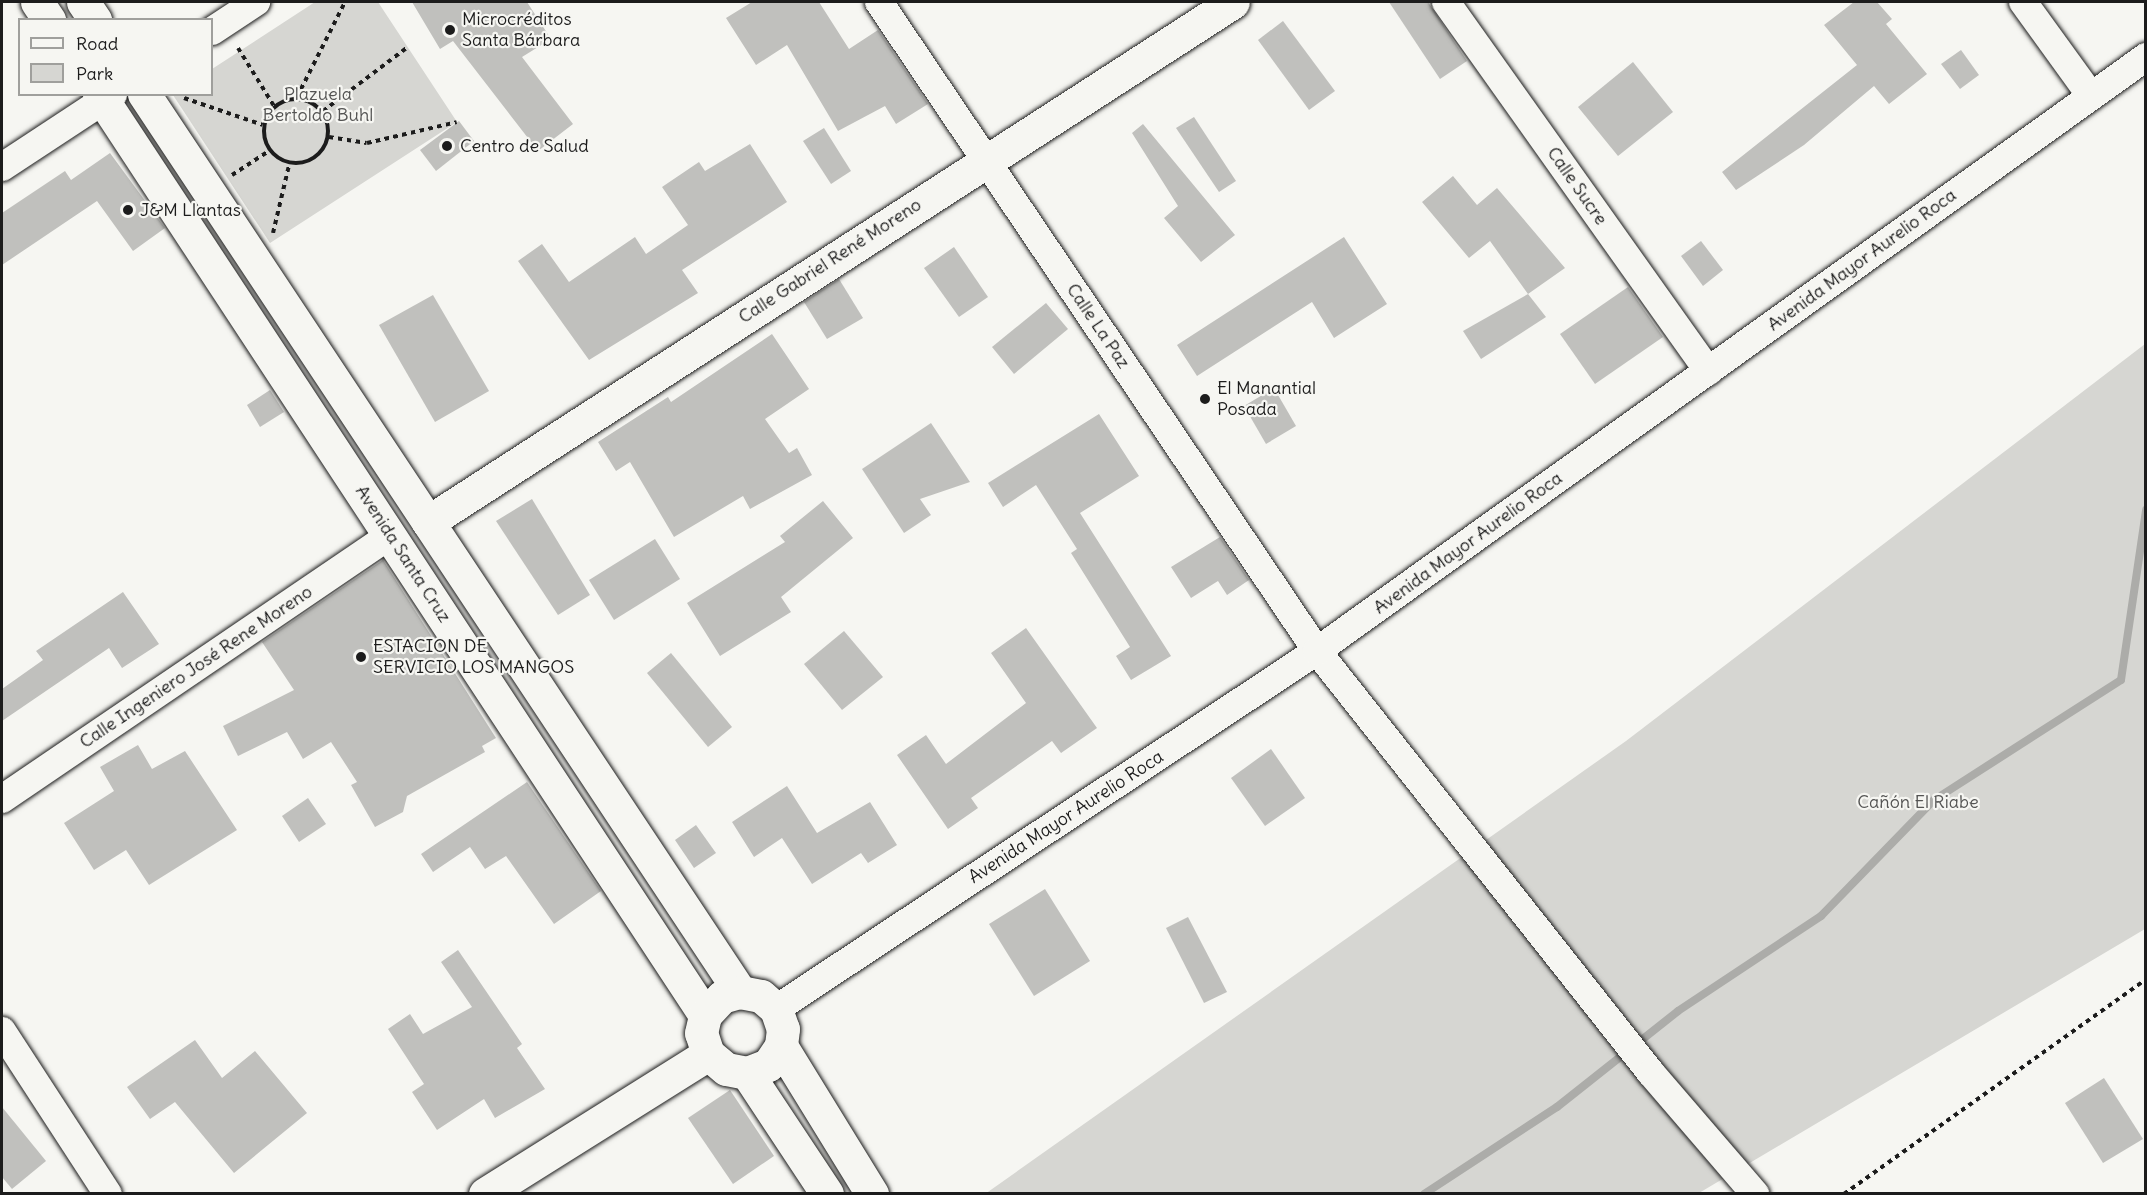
<!DOCTYPE html>
<meta charset="utf-8">
<style>
body{margin:0}
#map{position:relative;width:2147px;height:1195px;overflow:hidden;background:#f6f6f2;font-family:Delius,sans-serif}
div>[style]{position:absolute}
.green>*{inset:0;background:#d6d6d2}
.stream>*{height:8px;margin:-4px;padding:0 4px;transform-origin:4px;border-radius:4px;background:#acaca9}
.building>*{inset:0;background:#c0c0bd}
.path>*{height:4px;margin-top:-2px;transform-origin:0;background:repeating-linear-gradient(90deg,#1c1c1c 0 4.5px,transparent 0 9px)}
.path>.ring{margin:-2px;padding:0;box-sizing:content-box;background:none;border:4px solid #1c1c1c;border-radius:50%}
.roads{filter:drop-shadow(0 0 2px #1c1c1c) drop-shadow(0 0 2px #1c1c1c)}
.minor>*{height:28px;margin:-14px;padding:0 14px;transform-origin:14px;border-radius:14px;background:#f6f6f2}
.tertiary>*{height:33px;margin:-16.5px;padding:0 16.5px;transform-origin:16.5px;border-radius:16.5px;background:#f6f6f2}
.secondary>*{height:33px;margin:-16.5px;padding:0 16.5px;transform-origin:16.5px;border-radius:16.5px;background:#f6f6f2}
.dots>*{width:16px;height:16px;translate:-50% -50%;box-sizing:border-box;border:3px solid #f6f6f2;border-radius:50%}
span{translate:-50% -50%;white-space:nowrap;text-align:center;line-height:1.15;-webkit-text-stroke:4.5px #f6f6f2;paint-order:stroke}
.poi-label{font-size:18px;color:#1c1c1c}
.left{translate:0 -50%;text-align:left}
.park-label{font-size:18px;color:#545453}
.street-label{font-size:18px;color:#1c1c1c}
.frame{position:absolute;inset:0;border:3px solid #1c1c1c;pointer-events:none}
.legend{position:absolute;left:18px;top:18px;width:195px;height:78px;box-sizing:border-box;background:#f6f6f2;border:2px solid #9f9f9c;margin:0;padding:8px 10px;list-style:none;font-size:18px;color:#1c1c1c}
.legend li{display:flex;align-items:center;gap:12px;height:30px}
.legend b{width:30px;border:2px solid #9f9f9c}
</style>
<div id="map">
<div class="green">
<div style="clip-path:polygon(315px 2px,378px 2px,457px 122px,270px 243px,173px 95px,212px 94px,212px 69px)"></div>
<div style="clip-path:polygon(2145px 344px,2145px 929px,1699px 1193px,985px 1194px,1626px 741px)"></div>
</div>
<div class="stream">
<div style="left:1424px;top:1194px;width:159px;rotate:-33.2deg"></div>
<div style="left:1557px;top:1107px;width:154px;rotate:-38.4deg"></div>
<div style="left:1678px;top:1011px;width:172px;rotate:-33.6deg"></div>
<div style="left:1821px;top:916px;width:162px;rotate:-45.8deg"></div>
<div style="left:1934px;top:800px;width:222px;rotate:-32.7deg"></div>
<div style="left:2121px;top:680px;width:172px;rotate:-81.6deg"></div>
</div>
<div class="building">
<div style="clip-path:polygon(412px 2px,527px 2px,551px 39px,522px 57px,573px 124px,538px 151px,453px 41px,440px 49px)"></div>
<div style="clip-path:polygon(752px 2px,819px 2px,849px 49px,878px 30px,928px 104px,896px 124px,885px 106px,838px 131px,787px 45px,756px 65px,726px 18px)"></div>
<div style="clip-path:polygon(1389px 2px,1428px 2px,1467px 61px,1440px 79px)"></div>
<div style="clip-path:polygon(1854px 2px,1877px 2px,1892px 19px,1886px 24px,1927px 74px,1889px 104px,1874px 86px,1804px 145px,1736px 190px,1722px 172px,1857px 65px,1824px 25px)"></div>
<div style="clip-path:polygon(1283px 21px,1335px 91px,1309px 110px,1258px 40px)"></div>
<div style="clip-path:polygon(1961px 50px,1979px 75px,1960px 89px,1941px 64px)"></div>
<div style="clip-path:polygon(1633px 62px,1673px 112px,1618px 156px,1578px 107px)"></div>
<div style="clip-path:polygon(1194px 117px,1236px 181px,1219px 192px,1176px 128px)"></div>
<div style="clip-path:polygon(459px 121px,474px 141px,436px 171px,420px 150px)"></div>
<div style="clip-path:polygon(1143px 124px,1235px 235px,1201px 262px,1164px 218px,1178px 206px,1132px 133px)"></div>
<div style="clip-path:polygon(824px 128px,851px 171px,831px 184px,803px 141px)"></div>
<div style="clip-path:polygon(750px 144px,787px 202px,682px 270px,698px 293px,589px 360px,518px 261px,542px 244px,569px 282px,635px 237px,646px 254px,688px 225px,662px 187px,699px 162px,705px 171px)"></div>
<div style="clip-path:polygon(110px 153px,165px 228px,133px 251px,97px 201px,2px 265px,2px 213px,65px 171px,71px 180px)"></div>
<div style="clip-path:polygon(1453px 176px,1477px 205px,1497px 188px,1565px 268px,1528px 294px,1490px 241px,1469px 258px,1422px 202px)"></div>
<div style="clip-path:polygon(1344px 237px,1387px 304px,1334px 338px,1312px 302px,1197px 376px,1177px 345px)"></div>
<div style="clip-path:polygon(1701px 241px,1723px 270px,1703px 286px,1681px 256px)"></div>
<div style="clip-path:polygon(954px 247px,988px 297px,959px 317px,924px 268px)"></div>
<div style="clip-path:polygon(839px 279px,863px 318px,827px 339px,804px 302px)"></div>
<div style="clip-path:polygon(1628px 287px,1663px 337px,1595px 384px,1560px 334px)"></div>
<div style="clip-path:polygon(1528px 294px,1546px 317px,1481px 359px,1463px 331px)"></div>
<div style="clip-path:polygon(433px 295px,489px 391px,435px 422px,379px 325px)"></div>
<div style="clip-path:polygon(1046px 303px,1068px 329px,1014px 374px,992px 347px)"></div>
<div style="clip-path:polygon(772px 334px,809px 389px,765px 419px,789px 453px,797px 448px,812px 475px,750px 509px,743px 496px,674px 537px,630px 462px,616px 471px,598px 442px,668px 397px,671px 402px)"></div>
<div style="clip-path:polygon(1274px 388px,1296px 426px,1266px 444px,1244px 406px)"></div>
<div style="clip-path:polygon(270px 390px,284px 412px,260px 427px,247px 405px)"></div>
<div style="clip-path:polygon(1099px 414px,1139px 476px,1080px 513px,1171px 656px,1131px 680px,1116px 656px,1130px 647px,1071px 553px,1077px 549px,1036px 485px,1003px 507px,988px 483px)"></div>
<div style="clip-path:polygon(931px 423px,970px 482px,920px 499px,931px 515px,904px 533px,862px 469px)"></div>
<div style="clip-path:polygon(532px 499px,590px 595px,558px 615px,496px 521px)"></div>
<div style="clip-path:polygon(823px 501px,853px 538px,781px 597px,791px 612px,720px 656px,687px 603px,785px 542px,780px 536px)"></div>
<div style="clip-path:polygon(1220px 537px,1249px 580px,1227px 595px,1218px 581px,1191px 598px,1171px 567px)"></div>
<div style="clip-path:polygon(655px 539px,680px 579px,614px 620px,589px 580px)"></div>
<div style="clip-path:polygon(383px 560px,496px 738px,482px 746px,485px 752px,407px 796px,403px 812px,375px 827px,351px 785px,357px 782px,331px 742px,303px 759px,287px 732px,238px 756px,223px 726px,294px 690px,262px 642px)"></div>
<div style="clip-path:polygon(123px 592px,159px 644px,122px 668px,109px 648px,2px 721px,2px 689px,43px 660px,36px 651px)"></div>
<div style="clip-path:polygon(1026px 628px,1097px 728px,1061px 753px,1052px 741px,971px 798px,978px 808px,948px 829px,897px 755px,926px 735px,946px 764px,1026px 703px,991px 653px)"></div>
<div style="clip-path:polygon(844px 631px,883px 677px,842px 710px,804px 664px)"></div>
<div style="clip-path:polygon(671px 653px,732px 727px,708px 747px,647px 673px)"></div>
<div style="clip-path:polygon(138px 745px,152px 769px,185px 751px,237px 830px,149px 885px,126px 850px,94px 870px,64px 823px,114px 791px,100px 767px)"></div>
<div style="clip-path:polygon(1271px 749px,1305px 798px,1265px 826px,1231px 778px)"></div>
<div style="clip-path:polygon(527px 782px,601px 891px,554px 924px,506px 856px,485px 869px,470px 847px,433px 872px,421px 854px)"></div>
<div style="clip-path:polygon(787px 786px,817px 833px,870px 802px,897px 845px,868px 863px,861px 853px,812px 884px,782px 838px,754px 857px,732px 822px)"></div>
<div style="clip-path:polygon(308px 798px,326px 824px,299px 842px,282px 816px)"></div>
<div style="clip-path:polygon(696px 825px,716px 853px,694px 868px,675px 840px)"></div>
<div style="clip-path:polygon(1045px 889px,1090px 961px,1034px 996px,989px 924px)"></div>
<div style="clip-path:polygon(1188px 917px,1227px 992px,1204px 1003px,1166px 928px)"></div>
<div style="clip-path:polygon(458px 950px,522px 1044px,517px 1048px,545px 1089px,495px 1118px,484px 1099px,437px 1130px,412px 1092px,424px 1084px,388px 1029px,410px 1014px,423px 1034px,472px 1007px,441px 962px)"></div>
<div style="clip-path:polygon(195px 1040px,222px 1078px,255px 1051px,307px 1113px,234px 1173px,175px 1102px,150px 1119px,127px 1087px)"></div>
<div style="clip-path:polygon(2104px 1078px,2143px 1139px,2103px 1163px,2065px 1103px)"></div>
<div style="clip-path:polygon(730px 1090px,774px 1156px,733px 1184px,688px 1118px)"></div>
<div style="clip-path:polygon(2px 1107px,46px 1161px,12px 1189px,2px 1177px)"></div>
</div>
<div class="path">
<div style="left:238px;top:48px;width:68px;rotate:58.2deg"></div>
<div style="left:297px;top:97px;width:106px;rotate:-63.2deg"></div>
<div style="left:184px;top:98px;width:83px;rotate:18.9deg"></div>
<div class="ring" style="left:264px;top:99px;width:60px;height:60px"></div>
<div style="left:323px;top:111px;width:106px;rotate:-37deg"></div>
<div style="left:329px;top:137px;width:38px;rotate:9deg"></div>
<div style="left:367px;top:143px;width:92px;rotate:-13.1deg"></div>
<div style="left:232px;top:175px;width:44px;rotate:-33deg"></div>
<div style="left:273px;top:233px;width:74px;rotate:-76.7deg"></div>
<div style="left:1844px;top:1194px;width:371px;rotate:-35.4deg"></div>
</div>
<div class="roads">
<div class="minor">
<div style="left:879px;top:2px;width:783px;rotate:55.99deg"></div>
<div style="left:1317px;top:651px;width:538px;rotate:51.64deg"></div>
<div style="left:1651px;top:1073px;width:160px;rotate:49.3deg"></div>
<div style="left:1446px;top:2px;width:453px;rotate:54.6deg"></div>
<div style="left:2023px;top:2px;width:116px;rotate:54.1deg"></div>
<div style="left:212px;top:31px;width:53px;rotate:-33.4deg"></div>
<div style="left:2px;top:167px;width:133px;rotate:-33.3deg"></div>
<div style="left:2px;top:799px;width:469px;rotate:-34.2deg"></div>
<div style="left:776px;top:1009px;width:649px;rotate:-33.49deg"></div>
<div style="left:1317px;top:651px;width:1020px;rotate:-35.62deg"></div>
<div style="left:2px;top:1031px;width:194px;rotate:57deg"></div>
</div>
<div class="tertiary">
<div style="left:428px;top:522px;width:958px;rotate:-32.86deg"></div>
</div>
<div class="secondary">
<div style="left:37px;top:2px;width:22px;rotate:56deg"></div>
<div style="left:83px;top:2px;width:22px;rotate:56deg"></div>
<div style="left:99px;top:94px;width:1102px;rotate:56.66deg"></div>
<div style="left:144px;top:94px;width:1078px;rotate:56.43deg"></div>
<div style="left:781px;top:1046px;width:23px;rotate:124deg"></div>
<div style="left:768px;top:1065px;width:22px;rotate:159deg"></div>
<div style="left:747px;top:1073px;width:21px;rotate:-169deg"></div>
<div style="left:726px;top:1069px;width:23px;rotate:-140deg"></div>
<div style="left:708px;top:1054px;width:22px;rotate:-108deg"></div>
<div style="left:701px;top:1033px;width:18px;rotate:-77deg"></div>
<div style="left:705px;top:1015px;width:25px;rotate:-47deg"></div>
<div style="left:722px;top:997px;width:19px;rotate:-16deg"></div>
<div style="left:740px;top:992px;width:21px;rotate:11deg"></div>
<div style="left:761px;top:996px;width:20px;rotate:41deg"></div>
<div style="left:776px;top:1009px;width:21px;rotate:71deg"></div>
<div style="left:783px;top:1029px;width:17px;rotate:97deg"></div>
<div style="left:781px;top:1046px;width:174px;rotate:58.4deg"></div>
<div style="left:747px;top:1073px;width:145px;rotate:56.5deg"></div>
<div style="left:485px;top:1194px;width:263px;rotate:-32.1deg"></div>
</div>
</div>
<div class="dots">
<div style="left:450px;top:30px;background:#1c1c1c"></div>
<div style="left:447px;top:146px;background:#1c1c1c"></div>
<div style="left:128px;top:210px;background:#1c1c1c"></div>
<div style="left:1205px;top:399px;background:#1c1c1c"></div>
<div style="left:361px;top:657px;background:#1c1c1c"></div>
</div>
<div class="poi-label">
<span class="left" style="left:462px;top:30px">Microcréditos<br>Santa Bárbara</span>
<span class="left" style="left:460px;top:146px">Centro de Salud</span>
<span class="left" style="left:140px;top:210px">J&amp;M Llantas</span>
<span class="left" style="left:1217px;top:399px">El Manantial<br>Posada</span>
<span class="left" style="left:373px;top:657px">ESTACION DE<br>SERVICIO LOS MANGOS</span>
</div>
<div class="park-label">
<span style="left:318px;top:105px">Plazuela<br>Bertoldo Buhl</span>
<span style="left:1918px;top:802px">Cañón El Riabe</span>
</div>
<div class="street-label">
<span style="left:1577px;top:186px;rotate:55deg">Calle Sucre</span>
<span style="left:1862px;top:260px;rotate:-36deg">Avenida Mayor Aurelio Roca</span>
<span style="left:830px;top:261px;rotate:-33deg">Calle Gabriel René Moreno</span>
<span style="left:1098px;top:326px;rotate:56deg">Calle La Paz</span>
<span style="left:1468px;top:543px;rotate:-36deg">Avenida Mayor Aurelio Roca</span>
<span style="left:403px;top:554px;rotate:57deg">Avenida Santa Cruz</span>
<span style="left:196px;top:667px;rotate:-34deg">Calle Ingeniero José Rene Moreno</span>
<span style="left:1066px;top:817px;rotate:-33deg">Avenida Mayor Aurelio Roca</span>
</div>
<div class="frame"></div>
<ul class="legend">
<li><b style="height:8px;background:#f6f6f2"></b>Road</li>
<li><b style="height:16px;background:#d6d6d2"></b>Park</li>
</ul>
</div>
